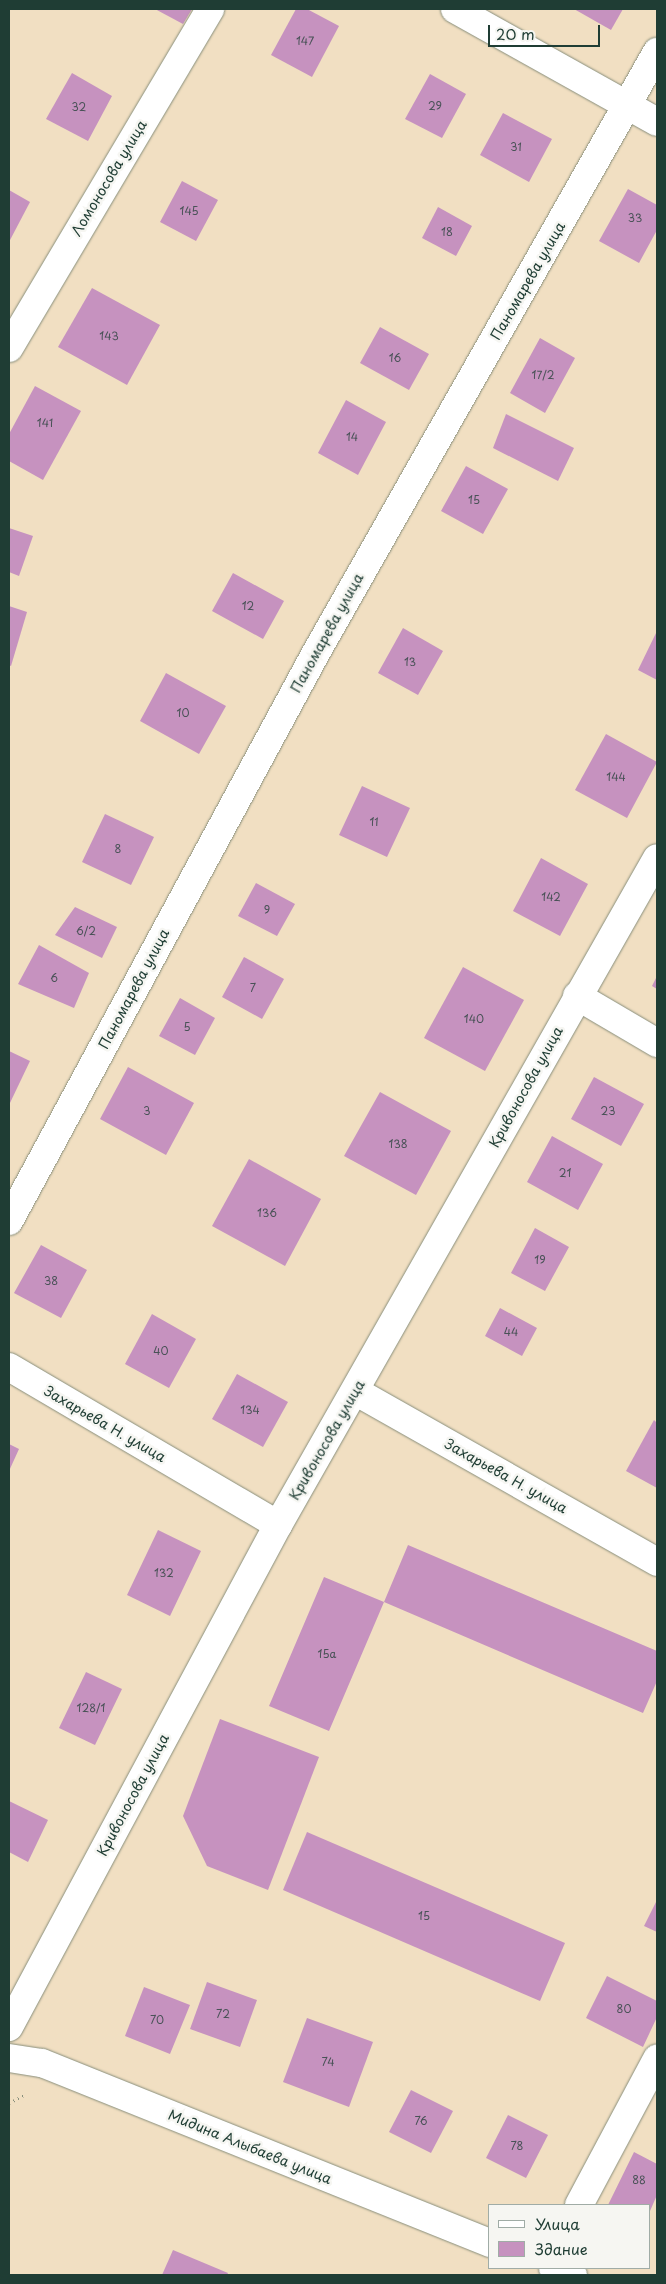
<!DOCTYPE html>
<meta charset="utf-8">
<style>
body{margin:0}
#map{position:relative;width:666px;height:2284px;overflow:hidden;background:#f1dfc2;font-family:"Playpen Sans",sans-serif}
div>[style]{position:absolute}
.building>*{inset:0;background:#c692bf}
.path>*{height:3px;margin-top:-1.5px;transform-origin:0;background:repeating-linear-gradient(90deg,#888e7b 0 1px,transparent 0 5px)}
.roads{filter:drop-shadow(0 0 1px #888e7b) drop-shadow(0 0 1px #888e7b)}
.minor>*{height:28px;margin:-14px;padding:0 14px;transform-origin:14px;border-radius:14px;background:#fff}
span{translate:-50% -50%;white-space:nowrap;text-align:center;line-height:1.15;-webkit-text-stroke:5px #f6f6f2;paint-order:stroke}
.number-label{font-size:11px;color:#495257}
.number-label span{-webkit-text-stroke-width:0}
.street-label{font-size:14px;color:#1f3d34}
.frame{position:absolute;inset:0;border:10px solid #1f3d34;pointer-events:none}
.legend{position:absolute;left:488px;top:2204px;width:162px;height:65px;box-sizing:border-box;background:#f6f6f2;border:1px solid #a0aca6;margin:0;padding:6px 9px;list-style:none;font-size:15px;color:#1f3d34}
.legend li{display:flex;align-items:center;gap:10px;height:25px}
.legend b{width:25px;border:1px solid #a0aca6}
.scale{position:absolute;left:488px;top:25px;width:112px;height:22px;box-sizing:border-box;border:2px solid #1f3d34;border-top:0;padding-left:6px;font-size:15px;line-height:18px;white-space:nowrap;color:#1f3d34;-webkit-text-stroke:4px #f6f6f2;paint-order:stroke}
</style>
<div id="map">
<div class="building">
<div style="clip-path:polygon(155px 9px,192px 9px,183px 24px)"></div>
<div style="clip-path:polygon(296px 9px,307px 9px,339px 26px,312px 77px,271px 55px)"></div>
<div style="clip-path:polygon(574px 9px,623px 9px,611px 30px)"></div>
<div style="clip-path:polygon(72px 73px,112px 96px,88px 141px,46px 119px)"></div>
<div style="clip-path:polygon(430px 74px,466px 94px,442px 138px,405px 119px)"></div>
<div style="clip-path:polygon(503px 113px,552px 139px,529px 182px,480px 155px)"></div>
<div style="clip-path:polygon(182px 181px,218px 200px,196px 241px,160px 222px)"></div>
<div style="clip-path:polygon(628px 189px,657px 205px,657px 230px,639px 263px,599px 241px)"></div>
<div style="clip-path:polygon(9px 190px,30px 202px,9px 242px)"></div>
<div style="clip-path:polygon(438px 207px,472px 226px,456px 256px,422px 238px)"></div>
<div style="clip-path:polygon(92px 288px,160px 325px,127px 385px,58px 347px)"></div>
<div style="clip-path:polygon(380px 327px,429px 354px,409px 390px,360px 363px)"></div>
<div style="clip-path:polygon(540px 338px,575px 358px,545px 413px,510px 393px)"></div>
<div style="clip-path:polygon(35px 386px,81px 411px,43px 480px,9px 461px,9px 434px)"></div>
<div style="clip-path:polygon(346px 400px,386px 422px,358px 475px,318px 453px)"></div>
<div style="clip-path:polygon(506px 414px,574px 448px,558px 481px,493px 448px)"></div>
<div style="clip-path:polygon(466px 466px,508px 489px,483px 534px,441px 511px)"></div>
<div style="clip-path:polygon(9px 528px,33px 536px,19px 576px,9px 572px)"></div>
<div style="clip-path:polygon(233px 573px,284px 601px,263px 639px,212px 611px)"></div>
<div style="clip-path:polygon(9px 606px,27px 612px,11px 666px,9px 665px)"></div>
<div style="clip-path:polygon(403px 628px,443px 651px,418px 695px,378px 673px)"></div>
<div style="clip-path:polygon(657px 631px,657px 680px,638px 670px)"></div>
<div style="clip-path:polygon(166px 673px,226px 706px,199px 754px,140px 721px)"></div>
<div style="clip-path:polygon(606px 734px,657px 762px,627px 818px,575px 790px)"></div>
<div style="clip-path:polygon(362px 786px,410px 808px,387px 857px,339px 835px)"></div>
<div style="clip-path:polygon(105px 814px,154px 837px,131px 885px,82px 862px)"></div>
<div style="clip-path:polygon(541px 858px,588px 884px,560px 936px,513px 911px)"></div>
<div style="clip-path:polygon(256px 883px,295px 904px,277px 936px,238px 916px)"></div>
<div style="clip-path:polygon(75px 907px,117px 927px,102px 958px,55px 935px)"></div>
<div style="clip-path:polygon(39px 945px,89px 973px,74px 1008px,18px 984px)"></div>
<div style="clip-path:polygon(244px 957px,284px 979px,262px 1019px,222px 997px)"></div>
<div style="clip-path:polygon(463px 967px,524px 1000px,485px 1071px,424px 1038px)"></div>
<div style="clip-path:polygon(657px 976px,657px 989px,652px 986px)"></div>
<div style="clip-path:polygon(180px 998px,215px 1018px,195px 1055px,159px 1036px)"></div>
<div style="clip-path:polygon(9px 1051px,30px 1061px,9px 1105px)"></div>
<div style="clip-path:polygon(128px 1067px,194px 1103px,166px 1155px,100px 1119px)"></div>
<div style="clip-path:polygon(594px 1077px,644px 1104px,621px 1146px,571px 1119px)"></div>
<div style="clip-path:polygon(380px 1092px,451px 1131px,416px 1195px,344px 1156px)"></div>
<div style="clip-path:polygon(552px 1136px,603px 1164px,578px 1210px,527px 1182px)"></div>
<div style="clip-path:polygon(249px 1159px,321px 1199px,285px 1266px,212px 1226px)"></div>
<div style="clip-path:polygon(535px 1228px,569px 1247px,545px 1291px,511px 1273px)"></div>
<div style="clip-path:polygon(41px 1245px,87px 1270px,61px 1318px,14px 1293px)"></div>
<div style="clip-path:polygon(500px 1308px,537px 1328px,522px 1356px,485px 1336px)"></div>
<div style="clip-path:polygon(152px 1314px,196px 1339px,169px 1388px,125px 1364px)"></div>
<div style="clip-path:polygon(237px 1374px,288px 1402px,263px 1447px,212px 1419px)"></div>
<div style="clip-path:polygon(654px 1420px,657px 1423px,657px 1488px,626px 1471px)"></div>
<div style="clip-path:polygon(9px 1444px,19px 1449px,9px 1471px)"></div>
<div style="clip-path:polygon(158px 1530px,201px 1551px,170px 1616px,127px 1595px)"></div>
<div style="clip-path:polygon(408px 1545px,657px 1651px,657px 1681px,643px 1713px,384px 1602px,329px 1731px,269px 1706px,324px 1577px,384px 1602px)"></div>
<div style="clip-path:polygon(86px 1672px,122px 1689px,95px 1745px,59px 1728px)"></div>
<div style="clip-path:polygon(220px 1719px,319px 1757px,268px 1890px,207px 1866px,183px 1816px)"></div>
<div style="clip-path:polygon(9px 1801px,48px 1820px,28px 1862px,9px 1852px)"></div>
<div style="clip-path:polygon(307px 1832px,565px 1943px,540px 2001px,283px 1890px)"></div>
<div style="clip-path:polygon(657px 1900px,657px 1932px,644px 1926px)"></div>
<div style="clip-path:polygon(607px 1976px,657px 2001px,657px 2017px,643px 2047px,586px 2018px)"></div>
<div style="clip-path:polygon(207px 1982px,257px 2000px,240px 2047px,190px 2029px)"></div>
<div style="clip-path:polygon(144px 1987px,190px 2005px,170px 2054px,125px 2036px)"></div>
<div style="clip-path:polygon(307px 2018px,373px 2042px,349px 2107px,283px 2082px)"></div>
<div style="clip-path:polygon(411px 2090px,453px 2111px,431px 2153px,389px 2132px)"></div>
<div style="clip-path:polygon(508px 2115px,548px 2135px,526px 2178px,486px 2158px)"></div>
<div style="clip-path:polygon(634px 2152px,657px 2164px,657px 2195px,650px 2211px,650px 2205px,608px 2205px)"></div>
<div style="clip-path:polygon(173px 2250px,228px 2273px,227px 2275px,162px 2275px)"></div>
</div>
<div class="path">
<div style="left:9px;top:2103px;width:17px;rotate:-28deg"></div>
</div>
<div class="roads">
<div class="minor">
<div style="left:455px;top:9px;width:231px;rotate:29.2deg"></div>
<div style="left:9px;top:348px;width:394px;rotate:-59.3deg"></div>
<div style="left:577px;top:996px;width:93px;rotate:30.4deg"></div>
<div style="left:9px;top:1221px;width:648px;rotate:-61.62deg"></div>
<div style="left:317px;top:651px;width:689px;rotate:-60.42deg"></div>
<div style="left:9px;top:1367px;width:312px;rotate:30.4deg"></div>
<div style="left:355px;top:1391px;width:347px;rotate:29.5deg"></div>
<div style="left:9px;top:2027px;width:570px;rotate:-61.82deg"></div>
<div style="left:278px;top:1525px;width:767px;rotate:-60.39deg"></div>
<div style="left:9px;top:2058px;width:33px;rotate:9deg"></div>
<div style="left:42px;top:2063px;width:483px;rotate:21.9deg"></div>
<div style="left:579px;top:2205px;width:166px;rotate:-61.9deg"></div>
<div style="left:553px;top:2268px;width:21px;rotate:19deg"></div>
</div>
</div>
<div class="number-label">
<span style="left:305px;top:41px">147</span>
<span style="left:435px;top:106px">29</span>
<span style="left:79px;top:107px">32</span>
<span style="left:516px;top:147px">31</span>
<span style="left:189px;top:211px">145</span>
<span style="left:635px;top:218px">33</span>
<span style="left:447px;top:232px">18</span>
<span style="left:109px;top:336px">143</span>
<span style="left:395px;top:358px">16</span>
<span style="left:543px;top:375px">17/2</span>
<span style="left:45px;top:423px">141</span>
<span style="left:352px;top:437px">14</span>
<span style="left:474px;top:500px">15</span>
<span style="left:248px;top:606px">12</span>
<span style="left:410px;top:662px">13</span>
<span style="left:183px;top:713px">10</span>
<span style="left:616px;top:777px">144</span>
<span style="left:374px;top:822px">11</span>
<span style="left:118px;top:849px">8</span>
<span style="left:551px;top:897px">142</span>
<span style="left:267px;top:910px">9</span>
<span style="left:86px;top:931px">6/2</span>
<span style="left:54px;top:978px">6</span>
<span style="left:253px;top:988px">7</span>
<span style="left:474px;top:1019px">140</span>
<span style="left:187px;top:1027px">5</span>
<span style="left:147px;top:1111px">3</span>
<span style="left:608px;top:1111px">23</span>
<span style="left:398px;top:1144px">138</span>
<span style="left:565px;top:1173px">21</span>
<span style="left:267px;top:1213px">136</span>
<span style="left:540px;top:1260px">19</span>
<span style="left:51px;top:1281px">38</span>
<span style="left:511px;top:1332px">44</span>
<span style="left:161px;top:1351px">40</span>
<span style="left:250px;top:1410px">134</span>
<span style="left:164px;top:1573px">132</span>
<span style="left:327px;top:1654px">15а</span>
<span style="left:91px;top:1708px">128/1</span>
<span style="left:424px;top:1916px">15</span>
<span style="left:624px;top:2009px">80</span>
<span style="left:223px;top:2014px">72</span>
<span style="left:157px;top:2020px">70</span>
<span style="left:328px;top:2062px">74</span>
<span style="left:421px;top:2121px">76</span>
<span style="left:517px;top:2146px">78</span>
<span style="left:639px;top:2180px">88</span>
</div>
<div class="street-label">
<span style="left:109px;top:178px;rotate:-59deg">Ломоносова улица</span>
<span style="left:528px;top:281px;rotate:-60deg">Паномарева улица</span>
<span style="left:327px;top:633px;rotate:-61deg">Паномарева улица</span>
<span style="left:134px;top:989px;rotate:-62deg">Паномарева улица</span>
<span style="left:526px;top:1087px;rotate:-61deg">Кривоносова улица</span>
<span style="left:105px;top:1424px;rotate:30deg">Захарьева Н. улица</span>
<span style="left:327px;top:1440px;rotate:-60deg">Кривоносова улица</span>
<span style="left:506px;top:1476px;rotate:29deg">Захарьева Н. улица</span>
<span style="left:133px;top:1795px;rotate:-62deg">Кривоносова улица</span>
<span style="left:250px;top:2147px;rotate:22deg">Мидина Алыбаева улица</span>
</div>
<div class="frame"></div>
<ul class="legend">
<li><b style="height:6px;background:#fff"></b>Улица</li>
<li><b style="height:14px;background:#c692bf"></b>Здание</li>
</ul>
<div class="scale">20 m</div>
</div>
